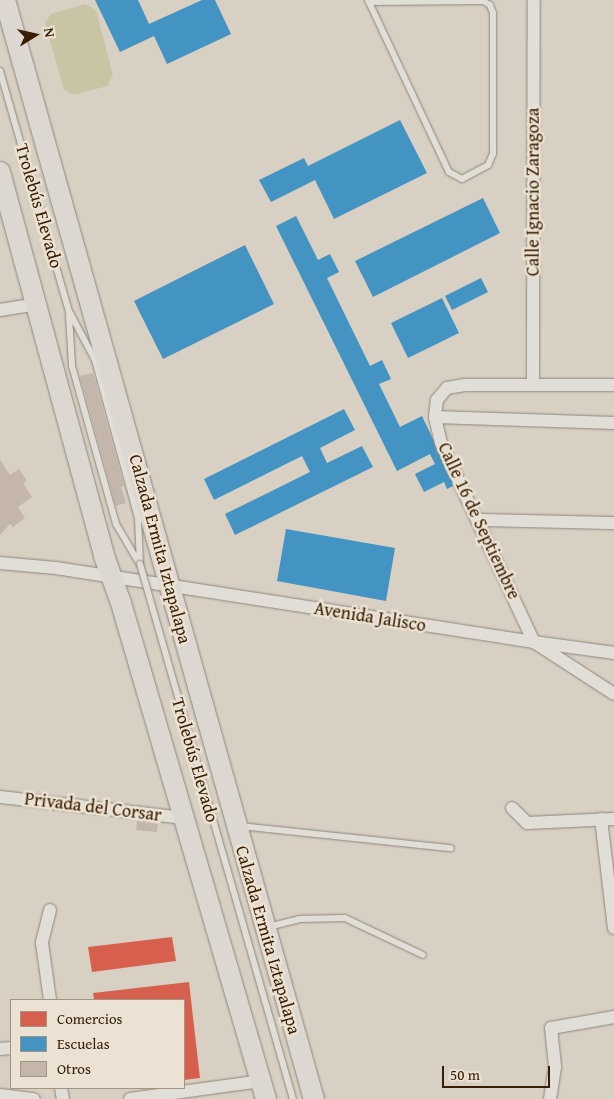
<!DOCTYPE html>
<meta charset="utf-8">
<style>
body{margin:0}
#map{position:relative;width:614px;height:1099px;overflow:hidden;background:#d8d0c3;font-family:"Gentium Book Plus",serif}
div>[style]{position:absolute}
.green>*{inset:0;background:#c8c4a4}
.shops>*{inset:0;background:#d6604d}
.schools>*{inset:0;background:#4393c3}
.building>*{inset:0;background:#c5b6ab}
.roads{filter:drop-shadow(0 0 1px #8e867b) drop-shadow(0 0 1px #8e867b)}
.lane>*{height:6px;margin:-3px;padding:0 3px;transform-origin:3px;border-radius:3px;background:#e1ded7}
.street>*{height:12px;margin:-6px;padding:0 6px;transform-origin:6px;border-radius:6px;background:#e1ded7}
.primary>*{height:20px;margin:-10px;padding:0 10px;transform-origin:10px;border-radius:10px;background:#dcd8d1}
.bridges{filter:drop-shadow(0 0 1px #8e867b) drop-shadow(0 0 1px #8e867b)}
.lane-bridge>*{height:6px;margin:-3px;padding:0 3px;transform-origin:3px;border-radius:3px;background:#e1ded7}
span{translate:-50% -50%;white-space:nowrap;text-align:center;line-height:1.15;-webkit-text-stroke:5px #ebe2d3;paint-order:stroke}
.street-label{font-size:18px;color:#371d01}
.legend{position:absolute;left:10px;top:999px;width:175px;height:90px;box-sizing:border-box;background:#ebe2d3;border:1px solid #a3937f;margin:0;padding:6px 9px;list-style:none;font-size:15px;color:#371d01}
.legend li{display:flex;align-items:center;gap:10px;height:25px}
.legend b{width:25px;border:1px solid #a3937f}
.north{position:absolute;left:10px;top:10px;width:50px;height:50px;-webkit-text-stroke:4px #ebe2d3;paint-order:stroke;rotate:80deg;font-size:14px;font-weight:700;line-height:20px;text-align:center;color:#371d01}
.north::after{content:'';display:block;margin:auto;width:18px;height:22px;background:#371d01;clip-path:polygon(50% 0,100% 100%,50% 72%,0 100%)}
.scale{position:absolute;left:442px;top:1066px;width:108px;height:22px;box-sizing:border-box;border:2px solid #371d01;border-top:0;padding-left:6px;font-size:15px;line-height:18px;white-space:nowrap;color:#371d01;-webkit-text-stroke:4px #ebe2d3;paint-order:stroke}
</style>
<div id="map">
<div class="green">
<div style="clip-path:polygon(85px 4px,96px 10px,113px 75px,107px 86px,74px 95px,64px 90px,45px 23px,51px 14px)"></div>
</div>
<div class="shops">
<div style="clip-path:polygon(172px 937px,176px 961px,92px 972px,88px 947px)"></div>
<div style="clip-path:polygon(189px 982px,200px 1078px,184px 1080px,184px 1000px,94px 1000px,93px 993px)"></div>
</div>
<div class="schools">
<div style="clip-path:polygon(95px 0,138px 0,149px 24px,202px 0,215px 0,231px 34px,167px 64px,154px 36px,120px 52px)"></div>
<div style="clip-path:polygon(400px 120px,427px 173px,334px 219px,315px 180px,271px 202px,259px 180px,304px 158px,308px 166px)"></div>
<div style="clip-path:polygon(483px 198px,500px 233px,373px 297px,355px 261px)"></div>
<div style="clip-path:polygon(296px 216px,318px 260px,330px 254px,339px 272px,327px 278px,370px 366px,382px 360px,391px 379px,379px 384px,400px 427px,422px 416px,455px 485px,447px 489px,444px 482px,424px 492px,415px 474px,435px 464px,430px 454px,397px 471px,276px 226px)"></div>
<div style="clip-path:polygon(245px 245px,274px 304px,163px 359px,134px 301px)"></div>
<div style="clip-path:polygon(481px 278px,488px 292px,452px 310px,445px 296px)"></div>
<div style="clip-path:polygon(442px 298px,459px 333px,408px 358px,391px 323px)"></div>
<div style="clip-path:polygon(344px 409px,355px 430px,320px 448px,327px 463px,362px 446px,373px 467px,235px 535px,225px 514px,310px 472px,302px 456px,214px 500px,204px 479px)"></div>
<div style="clip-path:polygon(286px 529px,395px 548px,386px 601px,277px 581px)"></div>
</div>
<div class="building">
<div style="clip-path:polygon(93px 373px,124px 486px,121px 487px,126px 503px,116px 506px,80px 376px)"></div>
<div style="clip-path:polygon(0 460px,10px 475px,19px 469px,27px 481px,23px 483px,32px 497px,18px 507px,25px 518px,13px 527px,10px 524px,0 535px)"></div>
<div style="clip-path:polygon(137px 821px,158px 824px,157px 832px,136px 830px)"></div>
</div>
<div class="roads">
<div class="lane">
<div style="left:368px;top:0;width:190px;rotate:64.8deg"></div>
<div style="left:449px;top:172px;width:15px;rotate:28deg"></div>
<div style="left:462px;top:179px;width:30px;rotate:-28deg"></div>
<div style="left:488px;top:165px;width:12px;rotate:-66deg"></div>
<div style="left:493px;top:154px;width:141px;rotate:-90deg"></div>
<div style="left:493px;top:13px;width:9px;rotate:-111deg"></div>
<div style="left:490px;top:5px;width:8px;rotate:-150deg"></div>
<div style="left:483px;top:1px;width:114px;rotate:179.5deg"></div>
<div style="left:0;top:71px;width:250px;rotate:74deg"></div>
<div style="left:69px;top:311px;width:55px;rotate:62deg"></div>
<div style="left:95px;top:360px;width:164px;rotate:74.8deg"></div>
<div style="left:138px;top:518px;width:46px;rotate:87.5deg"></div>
<div style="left:69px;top:315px;width:51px;rotate:86.6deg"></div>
<div style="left:72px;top:366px;width:164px;rotate:74.4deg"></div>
<div style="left:116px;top:524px;width:45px;rotate:59.5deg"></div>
<div style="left:240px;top:826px;width:212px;rotate:6deg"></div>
<div style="left:268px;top:927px;width:32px;rotate:-14deg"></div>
<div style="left:299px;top:919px;width:46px;rotate:-1.2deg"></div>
<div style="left:345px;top:918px;width:86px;rotate:25.4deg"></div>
</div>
<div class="street">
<div style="left:0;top:310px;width:37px;rotate:-9deg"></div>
<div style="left:533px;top:384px;width:384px;rotate:-89.9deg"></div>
<div style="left:614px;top:385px;width:149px;rotate:180deg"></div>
<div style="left:465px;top:385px;width:18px;rotate:171deg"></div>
<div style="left:447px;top:388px;width:16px;rotate:130deg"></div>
<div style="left:437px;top:400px;width:17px;rotate:97deg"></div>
<div style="left:435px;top:417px;width:27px;rotate:77deg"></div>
<div style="left:441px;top:443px;width:220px;rotate:65deg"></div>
<div style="left:534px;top:642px;width:81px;rotate:7.8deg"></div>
<div style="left:435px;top:417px;width:179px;rotate:1.9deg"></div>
<div style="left:479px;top:520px;width:135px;rotate:1.3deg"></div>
<div style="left:0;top:563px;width:56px;rotate:5.1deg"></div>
<div style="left:56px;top:568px;width:484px;rotate:8.8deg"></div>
<div style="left:534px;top:642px;width:95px;rotate:33deg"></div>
<div style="left:0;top:797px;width:186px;rotate:6.5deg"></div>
<div style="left:512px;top:808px;width:21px;rotate:45deg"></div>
<div style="left:527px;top:823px;width:87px;rotate:-2.6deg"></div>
<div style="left:601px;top:819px;width:110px;rotate:83.2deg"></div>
<div style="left:50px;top:910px;width:34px;rotate:104deg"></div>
<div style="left:42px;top:943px;width:58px;rotate:82deg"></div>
<div style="left:0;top:1049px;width:11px;rotate:-5deg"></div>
<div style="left:61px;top:1088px;width:11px;rotate:80deg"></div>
<div style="left:0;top:1095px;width:34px;rotate:7deg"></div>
<div style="left:130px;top:1099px;width:133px;rotate:-7.8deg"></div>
<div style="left:550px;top:1099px;width:33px;rotate:-81deg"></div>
<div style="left:555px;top:1066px;width:38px;rotate:-96deg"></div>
<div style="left:551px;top:1028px;width:64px;rotate:-9.9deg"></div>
</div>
<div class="primary">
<div style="left:5px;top:0;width:1142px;rotate:74.3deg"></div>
<div style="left:0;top:172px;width:398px;rotate:74.8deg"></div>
<div style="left:104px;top:556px;width:50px;rotate:70.1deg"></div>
<div style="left:121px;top:603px;width:517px;rotate:73.7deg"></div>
</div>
</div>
<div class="bridges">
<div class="lane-bridge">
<div style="left:140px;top:564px;width:556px;rotate:74.04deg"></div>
</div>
</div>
<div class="street-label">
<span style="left:533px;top:192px;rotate:-90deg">Calle Ignacio Zaragoza</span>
<span style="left:39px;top:206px;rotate:74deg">Trolebús Elevado</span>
<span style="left:479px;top:521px;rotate:65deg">Calle 16 de Septiembre</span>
<span style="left:160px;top:549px;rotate:75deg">Calzada Ermita Iztapalapa</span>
<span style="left:370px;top:617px;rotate:9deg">Avenida Jalisco</span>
<span style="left:195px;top:760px;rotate:74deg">Trolebús Elevado</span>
<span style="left:93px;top:807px;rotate:7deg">Privada del Corsar</span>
<span style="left:268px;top:940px;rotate:74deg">Calzada Ermita Iztapalapa</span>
</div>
<ul class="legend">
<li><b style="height:14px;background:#d6604d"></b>Comercios</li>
<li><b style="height:14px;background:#4393c3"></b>Escuelas</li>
<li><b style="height:14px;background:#c5b6ab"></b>Otros</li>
</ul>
<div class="north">N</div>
<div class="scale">50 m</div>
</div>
